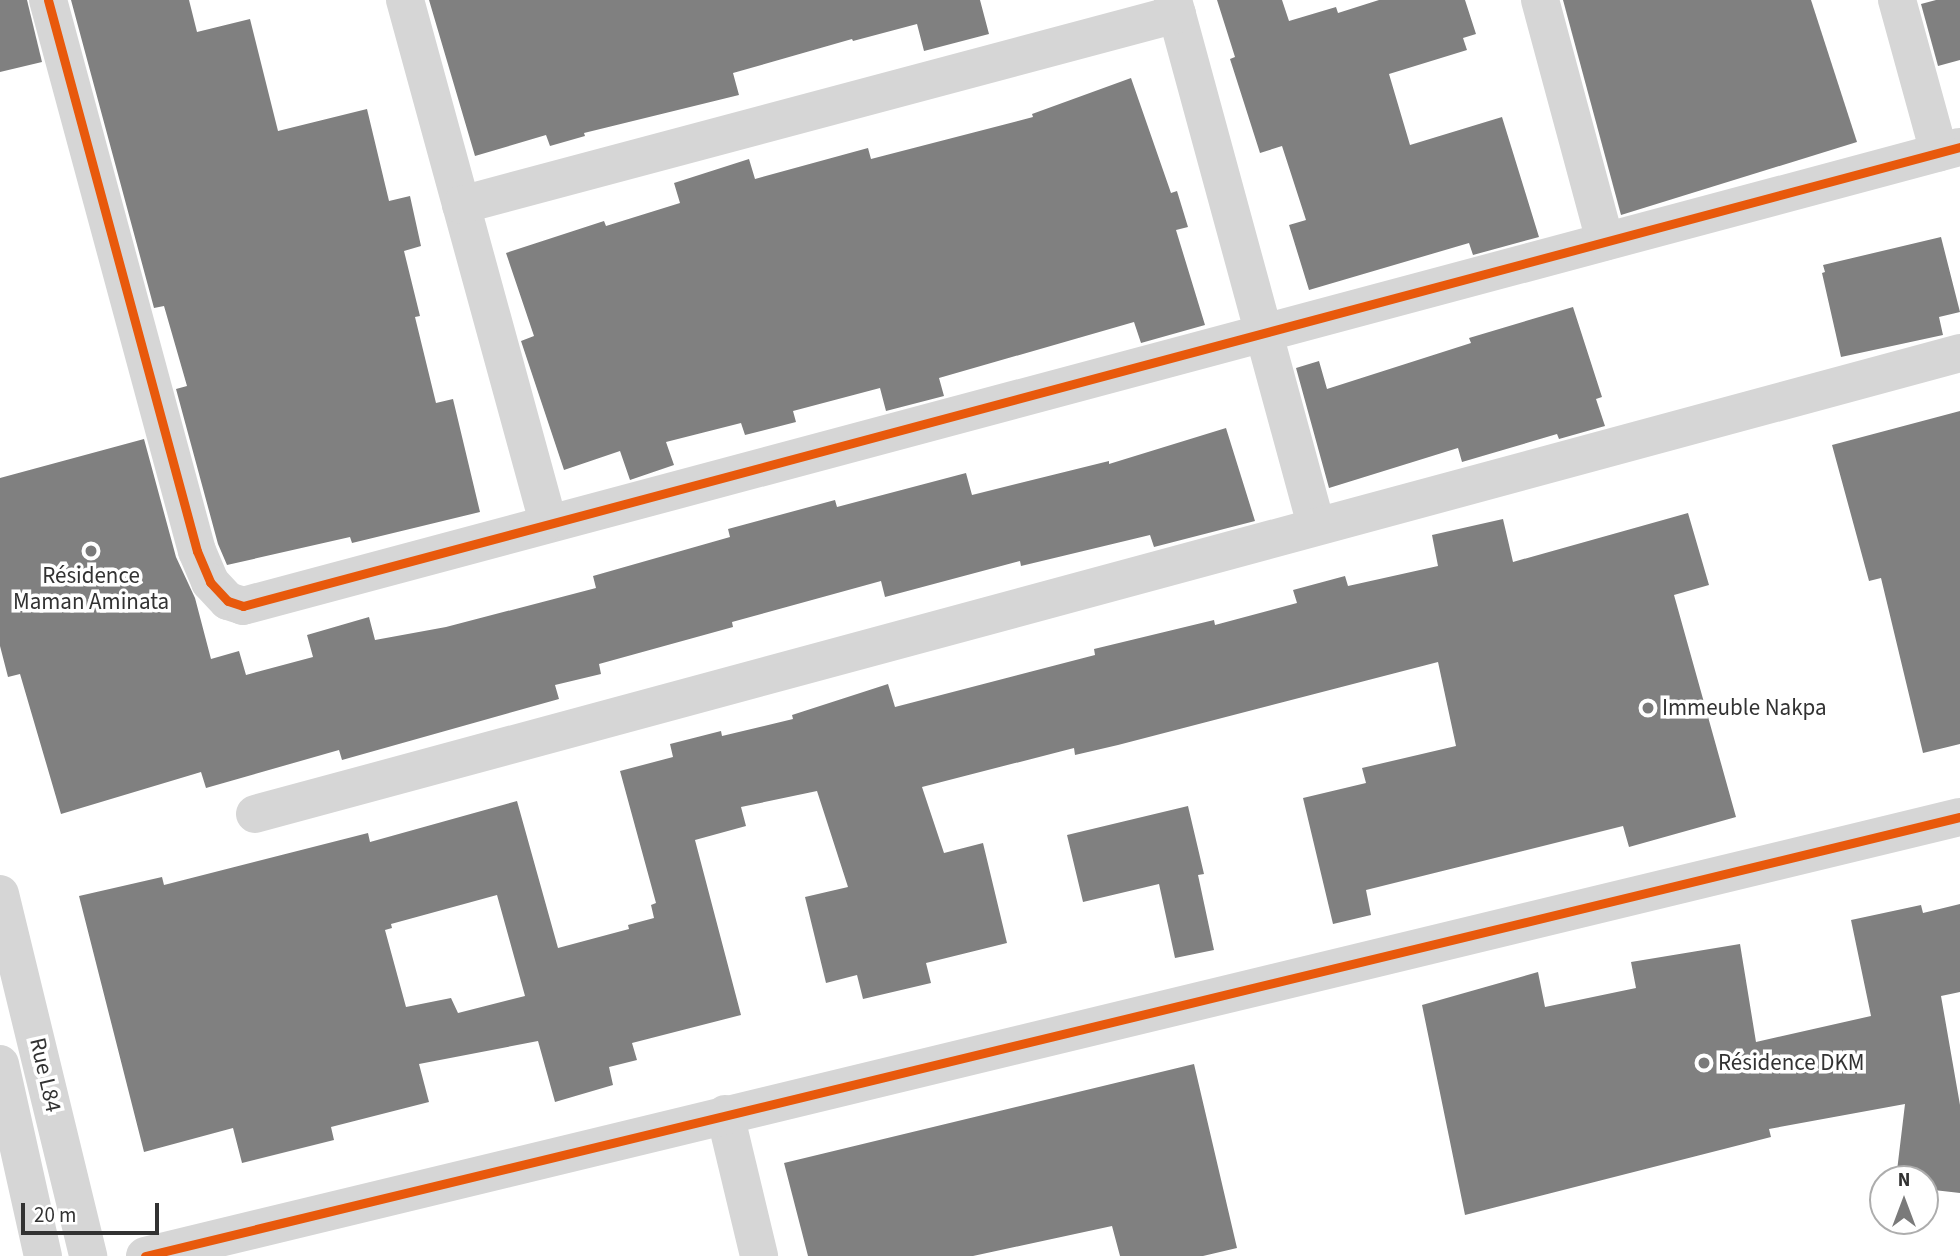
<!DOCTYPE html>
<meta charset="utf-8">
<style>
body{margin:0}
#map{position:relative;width:1960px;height:1256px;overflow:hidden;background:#fff;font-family:"Source Sans 3",sans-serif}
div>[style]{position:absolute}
.building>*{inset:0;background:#808080}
.minor>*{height:38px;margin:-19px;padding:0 19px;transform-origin:19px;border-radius:19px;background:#d6d6d6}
.cycleway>*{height:9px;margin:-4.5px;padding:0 4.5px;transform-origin:4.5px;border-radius:4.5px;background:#e8590c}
.dots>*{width:19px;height:19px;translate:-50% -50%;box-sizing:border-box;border:4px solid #fff;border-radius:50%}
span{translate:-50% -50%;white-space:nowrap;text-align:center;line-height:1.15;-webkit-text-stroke:7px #fff;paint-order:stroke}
.poi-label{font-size:23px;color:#323232}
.left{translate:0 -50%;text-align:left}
.street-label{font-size:23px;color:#323232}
.north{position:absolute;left:1869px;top:1165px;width:70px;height:70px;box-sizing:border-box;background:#fff;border:2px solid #adadad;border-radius:50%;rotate:0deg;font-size:19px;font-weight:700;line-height:28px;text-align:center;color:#323232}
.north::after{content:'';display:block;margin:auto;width:24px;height:32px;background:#7a7a7a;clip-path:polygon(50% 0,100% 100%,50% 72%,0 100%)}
.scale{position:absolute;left:21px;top:1203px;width:138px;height:32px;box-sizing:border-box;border:4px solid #323232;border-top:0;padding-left:9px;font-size:21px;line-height:24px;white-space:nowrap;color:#323232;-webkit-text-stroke:5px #fff;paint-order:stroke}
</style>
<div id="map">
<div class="building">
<div style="clip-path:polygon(0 0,27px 0,42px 62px,0 72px)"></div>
<div style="clip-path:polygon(71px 0,189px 0,197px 32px,250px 19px,278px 131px,367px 109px,389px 201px,410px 196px,421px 246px,404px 251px,420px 316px,415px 317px,436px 403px,453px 399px,480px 512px,352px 543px,350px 537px,227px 565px,218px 544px,176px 389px,187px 386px,164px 306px,154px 308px)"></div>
<div style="clip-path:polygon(429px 0,980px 0,989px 34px,924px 51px,917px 24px,853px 41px,852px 39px,733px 73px,739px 95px,584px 133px,585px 136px,550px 146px,546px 135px,475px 156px)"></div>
<div style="clip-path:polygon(1217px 0,1282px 0,1289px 21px,1336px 7px,1338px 13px,1379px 0,1465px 0,1476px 34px,1463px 38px,1467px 50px,1389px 74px,1410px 145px,1502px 117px,1539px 237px,1473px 255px,1469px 243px,1309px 290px,1289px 225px,1306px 220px,1282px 146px,1260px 153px,1230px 59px,1235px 57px)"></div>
<div style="clip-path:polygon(1563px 0,1811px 0,1857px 142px,1621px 215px)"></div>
<div style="clip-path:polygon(1936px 0,1960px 0,1960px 60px,1938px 66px,1921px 4px)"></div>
<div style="clip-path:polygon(1131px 78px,1171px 193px,1177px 191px,1188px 227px,1176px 230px,1205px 325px,1141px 343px,1134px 322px,939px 378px,944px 396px,886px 411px,880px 388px,793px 411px,796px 422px,745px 435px,741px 423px,666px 442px,674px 465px,630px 480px,620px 451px,564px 470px,521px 341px,534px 336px,506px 253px,604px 221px,606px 226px,680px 203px,674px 183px,749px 159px,755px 179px,868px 148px,871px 159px,1033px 117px,1032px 114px)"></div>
<div style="clip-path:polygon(1941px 237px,1960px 312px,1939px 317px,1943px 335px,1841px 357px,1822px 273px,1825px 272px,1823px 265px)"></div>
<div style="clip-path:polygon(1573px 307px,1602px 397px,1596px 399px,1605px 426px,1559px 439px,1557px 434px,1462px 462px,1458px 448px,1329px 488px,1296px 368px,1319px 361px,1327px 389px,1471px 343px,1469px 338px)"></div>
<div style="clip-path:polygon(1960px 411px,1960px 744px,1923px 753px,1881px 578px,1869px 581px,1832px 445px)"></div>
<div style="clip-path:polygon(1226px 428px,1255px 521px,1154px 547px,1150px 535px,1021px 566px,1020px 561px,885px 597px,881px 581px,732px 622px,733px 627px,599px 664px,601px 674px,555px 685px,559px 699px,342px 760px,339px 750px,206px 788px,201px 772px,61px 814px,20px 674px,8px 677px,0 646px,0 478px,144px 439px,176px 557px,195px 598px,211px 659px,239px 651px,246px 675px,313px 657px,307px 635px,369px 617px,375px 640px,446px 627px,596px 588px,593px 576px,730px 537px,728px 529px,835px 500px,837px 507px,966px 473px,972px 495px,1109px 461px,1109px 464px)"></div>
<div style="clip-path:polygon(evenodd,1688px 513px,1709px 585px,1674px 595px,1736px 817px,1629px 847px,1623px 826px,1366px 890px,1371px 915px,1333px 924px,1303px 798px,1366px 783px,1362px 768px,1456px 746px,1438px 662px,1118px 745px,1075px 755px,1074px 748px,922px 787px,944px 853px,983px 843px,1007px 943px,926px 963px,931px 983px,863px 999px,857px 975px,826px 983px,805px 897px,848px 887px,817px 791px,741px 807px,746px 826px,695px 840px,741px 1015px,632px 1043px,637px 1060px,609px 1067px,613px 1085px,555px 1102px,538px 1041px,419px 1064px,429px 1102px,331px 1127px,334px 1140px,242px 1163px,233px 1128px,144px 1152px,79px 896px,162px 877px,164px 885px,368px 833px,370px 842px,517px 801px,558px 948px,629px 929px,628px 925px,654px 918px,651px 905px,656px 903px,620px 771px,673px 757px,670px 744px,721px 731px,722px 736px,793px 719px,792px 715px,888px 684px,895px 707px,1095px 655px,1094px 649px,1214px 620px,1215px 625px,1297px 603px,1293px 590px,1345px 576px,1348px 586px,1438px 566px,1432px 535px,1503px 519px,1513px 562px,1688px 513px,497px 895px,525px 996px,458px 1013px,451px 998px,406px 1007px,385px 930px,392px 928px,391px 924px,497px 895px)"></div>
<div style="clip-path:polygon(1188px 806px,1204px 874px,1198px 875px,1214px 950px,1175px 958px,1159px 884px,1083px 902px,1067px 835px)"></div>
<div style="clip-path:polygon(1960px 904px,1960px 992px,1941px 996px,1960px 1105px,1960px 1193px,1925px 1189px,1925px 1179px,1896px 1179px,1905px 1104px,1769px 1129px,1771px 1137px,1465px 1215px,1422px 1005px,1538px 972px,1545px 1007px,1636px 988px,1631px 962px,1740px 944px,1756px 1042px,1871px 1016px,1851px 920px,1921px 905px,1923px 913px)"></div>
<div style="clip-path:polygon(1194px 1064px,1237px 1248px,1203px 1256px,1120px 1256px,1112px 1226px,973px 1256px,808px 1256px,784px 1163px)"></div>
</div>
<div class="minor">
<div style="left:48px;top:0;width:571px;rotate:74.87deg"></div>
<div style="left:197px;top:551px;width:34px;rotate:67deg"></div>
<div style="left:210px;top:582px;width:26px;rotate:47deg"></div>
<div style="left:228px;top:601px;width:16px;rotate:18deg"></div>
<div style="left:243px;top:606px;width:1777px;rotate:-14.97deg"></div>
<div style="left:405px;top:0;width:541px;rotate:74.68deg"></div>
<div style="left:1173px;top:0;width:544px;rotate:74.76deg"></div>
<div style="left:1540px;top:0;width:250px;rotate:74.9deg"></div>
<div style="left:1897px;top:0;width:158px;rotate:74.6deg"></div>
<div style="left:461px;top:205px;width:741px;rotate:-14.94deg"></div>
<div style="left:255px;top:814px;width:1766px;rotate:-15.13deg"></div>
<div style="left:0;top:894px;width:373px;rotate:76.3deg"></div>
<div style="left:0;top:1064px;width:197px;rotate:77.4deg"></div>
<div style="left:725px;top:1114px;width:146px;rotate:76.5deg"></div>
<div style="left:145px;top:1256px;width:1867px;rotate:-13.6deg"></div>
</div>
<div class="cycleway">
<div style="left:48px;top:0;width:571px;rotate:74.87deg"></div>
<div style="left:197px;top:551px;width:34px;rotate:67deg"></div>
<div style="left:210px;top:582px;width:26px;rotate:47deg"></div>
<div style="left:228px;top:601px;width:16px;rotate:18deg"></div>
<div style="left:243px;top:606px;width:1777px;rotate:-14.97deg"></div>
<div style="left:145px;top:1256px;width:1867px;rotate:-13.6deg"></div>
</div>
<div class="dots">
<div style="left:91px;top:551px;background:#7a7a7a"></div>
<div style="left:1648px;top:708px;background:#7a7a7a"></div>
<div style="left:1704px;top:1063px;background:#7a7a7a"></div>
</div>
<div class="poi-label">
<span style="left:91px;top:589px">Résidence<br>Maman Aminata</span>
<span class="left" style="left:1662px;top:708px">Immeuble Nakpa</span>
<span class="left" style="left:1718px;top:1063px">Résidence DKM</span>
</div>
<div class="street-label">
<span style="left:45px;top:1075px;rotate:77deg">Rue L84</span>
</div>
<div class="north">N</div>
<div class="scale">20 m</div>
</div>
